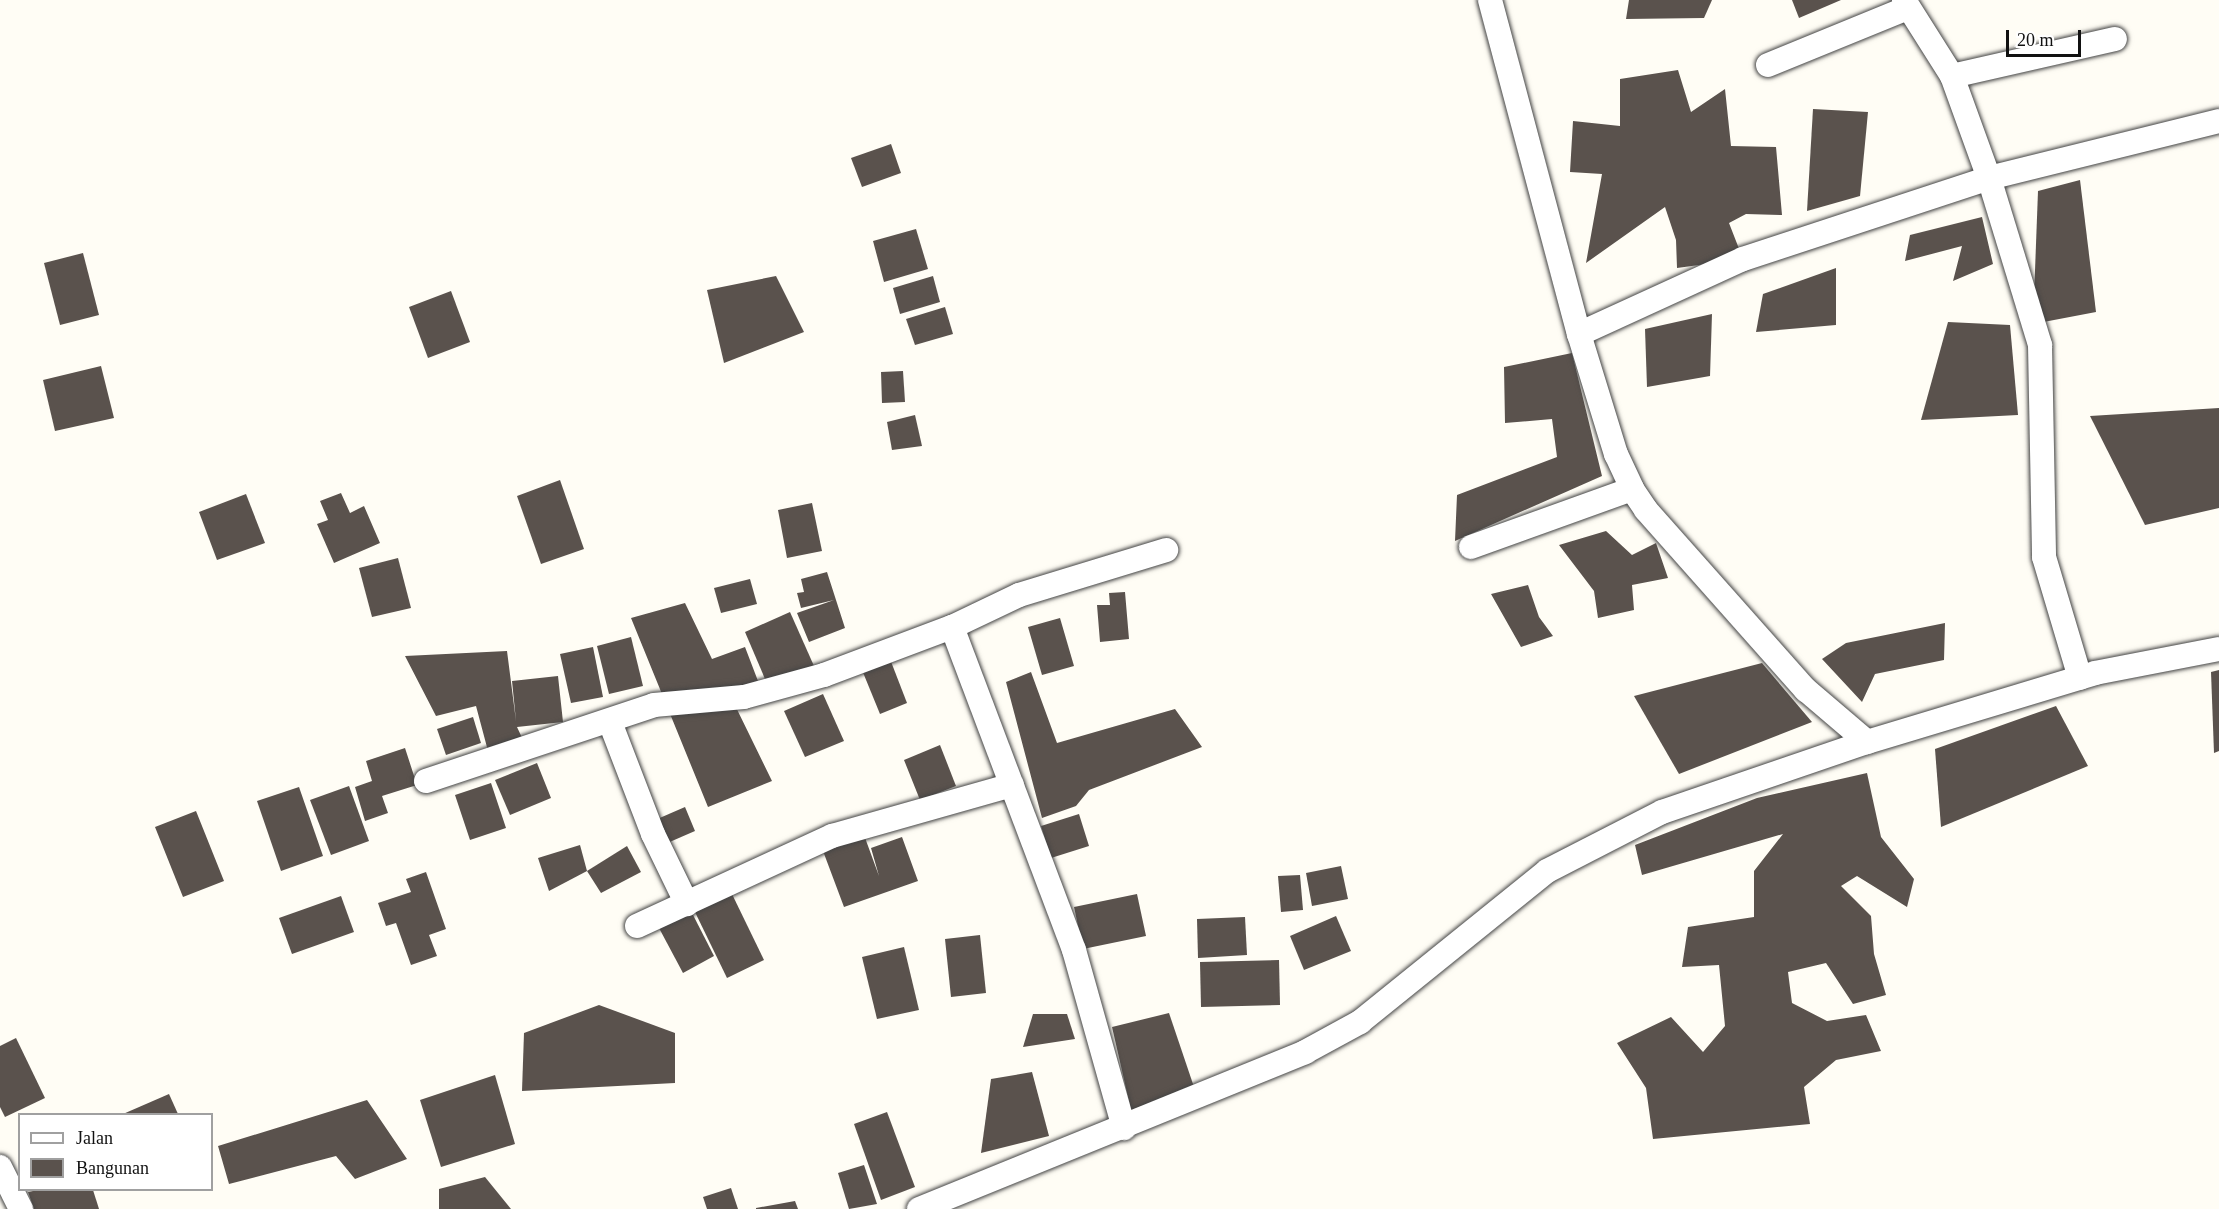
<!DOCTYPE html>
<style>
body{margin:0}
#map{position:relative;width:2219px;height:1209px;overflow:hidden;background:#fffdf5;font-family:"Times New Roman",serif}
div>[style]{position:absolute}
.building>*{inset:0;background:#5a524d}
.roads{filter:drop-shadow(0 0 2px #444) drop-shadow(0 0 2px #444)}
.street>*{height:24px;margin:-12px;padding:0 12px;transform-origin:12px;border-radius:12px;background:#fff}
span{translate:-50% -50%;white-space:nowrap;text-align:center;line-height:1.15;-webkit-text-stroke:6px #fff;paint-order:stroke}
.legend{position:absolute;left:18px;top:1113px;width:195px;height:78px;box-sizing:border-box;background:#fff;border:2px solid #a0a0a0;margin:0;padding:8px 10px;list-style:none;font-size:18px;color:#111}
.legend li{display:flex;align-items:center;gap:12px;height:30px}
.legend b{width:30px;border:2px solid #a0a0a0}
.scale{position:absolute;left:2006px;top:30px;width:75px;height:27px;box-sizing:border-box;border:3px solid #111;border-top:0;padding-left:8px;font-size:18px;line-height:21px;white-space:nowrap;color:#111;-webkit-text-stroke:4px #fff;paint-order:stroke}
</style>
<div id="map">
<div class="building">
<div style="clip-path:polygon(1629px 0,1712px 0,1704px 18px,1626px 19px)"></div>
<div style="clip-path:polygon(1792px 0,1841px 0,1799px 18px)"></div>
<div style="clip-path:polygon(1678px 70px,1691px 112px,1725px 89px,1731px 146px,1776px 147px,1782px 215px,1746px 214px,1729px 223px,1743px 259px,1677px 268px,1676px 240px,1665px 207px,1586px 263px,1602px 174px,1570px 172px,1573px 121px,1620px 126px,1620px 79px)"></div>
<div style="clip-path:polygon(1813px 109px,1868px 112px,1860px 196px,1807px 211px)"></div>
<div style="clip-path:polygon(891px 144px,901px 173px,862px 187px,851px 158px)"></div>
<div style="clip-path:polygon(2080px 180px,2096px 312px,2033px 324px,2038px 191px)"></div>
<div style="clip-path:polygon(1982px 217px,1993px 264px,1953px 281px,1962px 246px,1905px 261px,1910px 235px)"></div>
<div style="clip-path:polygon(916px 229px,928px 269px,884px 282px,873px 241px)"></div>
<div style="clip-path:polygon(83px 253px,99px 315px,60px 325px,44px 263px)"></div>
<div style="clip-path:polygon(1836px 268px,1836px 325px,1756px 332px,1763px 294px)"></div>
<div style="clip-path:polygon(776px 276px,804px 332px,724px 363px,707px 290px)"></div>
<div style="clip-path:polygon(933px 276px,940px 302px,900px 314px,893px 288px)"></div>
<div style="clip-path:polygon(451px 291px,470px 342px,428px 358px,409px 307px)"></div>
<div style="clip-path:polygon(945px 307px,953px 334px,915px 345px,906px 319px)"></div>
<div style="clip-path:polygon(1712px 314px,1710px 376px,1647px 387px,1645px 329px)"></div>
<div style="clip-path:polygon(1948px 322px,2010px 325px,2018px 415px,1921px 420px)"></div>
<div style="clip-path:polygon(1572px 353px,1602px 476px,1455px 541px,1457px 495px,1557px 457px,1552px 419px,1505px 423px,1504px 367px)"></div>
<div style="clip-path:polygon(101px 366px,114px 418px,55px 431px,43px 380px)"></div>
<div style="clip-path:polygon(903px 371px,905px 402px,882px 403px,881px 372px)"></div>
<div style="clip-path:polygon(2219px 408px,2219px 508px,2145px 525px,2090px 416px)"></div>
<div style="clip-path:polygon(915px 415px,922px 446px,892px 450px,887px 422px)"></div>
<div style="clip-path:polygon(560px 480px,584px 549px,541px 564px,517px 496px)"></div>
<div style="clip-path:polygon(341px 493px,350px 513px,364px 506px,380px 543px,334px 563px,317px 524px,328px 520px,320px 501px)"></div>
<div style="clip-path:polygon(246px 494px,265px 543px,217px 560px,199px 512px)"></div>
<div style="clip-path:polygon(812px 503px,822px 551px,787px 558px,778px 510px)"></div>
<div style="clip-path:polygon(1606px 531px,1632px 555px,1656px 543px,1668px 578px,1632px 585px,1634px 610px,1598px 618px,1594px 591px,1559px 545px)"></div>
<div style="clip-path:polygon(398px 558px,411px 608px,372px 617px,359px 568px)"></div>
<div style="clip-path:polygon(827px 572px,845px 628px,809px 642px,797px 613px,834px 600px,801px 608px,797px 593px,804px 592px,801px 579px)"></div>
<div style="clip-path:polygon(750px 579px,757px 604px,721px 613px,714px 588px)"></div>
<div style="clip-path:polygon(1528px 585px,1539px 617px,1553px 636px,1521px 647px,1491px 594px)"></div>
<div style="clip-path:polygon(1125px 592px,1129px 639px,1100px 642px,1097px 605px,1110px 605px,1109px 593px)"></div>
<div style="clip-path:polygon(685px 603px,712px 659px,745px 647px,758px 681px,729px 693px,772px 781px,708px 807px,631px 618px)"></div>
<div style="clip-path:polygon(790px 612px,814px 666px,768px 686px,745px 632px)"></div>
<div style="clip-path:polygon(1060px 618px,1074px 666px,1042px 675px,1028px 627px)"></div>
<div style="clip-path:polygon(1945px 623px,1944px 660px,1875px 674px,1862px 702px,1822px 659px,1846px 643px)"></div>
<div style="clip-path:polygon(631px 637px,643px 686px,609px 694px,597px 646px)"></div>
<div style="clip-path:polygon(593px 647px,603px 697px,571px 703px,560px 654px)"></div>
<div style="clip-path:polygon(507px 651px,516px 721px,512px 681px,558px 676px,563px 722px,517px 727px,524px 742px,488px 751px,476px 706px,436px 716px,405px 656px)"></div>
<div style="clip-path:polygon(890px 659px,907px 703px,880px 714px,862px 670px)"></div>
<div style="clip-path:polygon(1762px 663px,1812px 722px,1679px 774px,1634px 696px)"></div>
<div style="clip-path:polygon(2219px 670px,2219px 751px,2214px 753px,2211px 672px)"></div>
<div style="clip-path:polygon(1031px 672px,1057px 743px,1175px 709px,1202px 747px,1089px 790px,1076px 806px,1042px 818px,1006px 682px)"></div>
<div style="clip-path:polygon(823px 694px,844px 741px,805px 757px,784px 711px)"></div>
<div style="clip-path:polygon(2056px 706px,2088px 766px,1941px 827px,1935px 749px)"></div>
<div style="clip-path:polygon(473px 717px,481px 743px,446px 755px,437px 729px)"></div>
<div style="clip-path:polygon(940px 745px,956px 786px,920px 800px,904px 760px)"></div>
<div style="clip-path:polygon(405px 748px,417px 785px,382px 796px,388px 813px,365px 821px,355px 787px,372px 781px,366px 761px)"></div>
<div style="clip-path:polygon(537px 763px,551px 798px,510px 815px,495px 780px)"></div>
<div style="clip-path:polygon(1867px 773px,1881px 837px,1914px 879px,1907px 907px,1857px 876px,1841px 886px,1871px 916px,1874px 954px,1886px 995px,1853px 1004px,1826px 963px,1788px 972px,1792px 1003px,1827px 1021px,1866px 1015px,1881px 1051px,1836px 1060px,1804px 1087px,1810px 1124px,1653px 1139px,1646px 1088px,1617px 1043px,1671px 1017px,1703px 1052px,1725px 1026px,1719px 965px,1682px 967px,1688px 927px,1754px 917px,1754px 871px,1783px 834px,1642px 875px,1635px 845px,1757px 798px)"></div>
<div style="clip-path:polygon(491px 783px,506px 828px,470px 840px,455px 795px)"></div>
<div style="clip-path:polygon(349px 786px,369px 841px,331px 855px,310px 800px)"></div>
<div style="clip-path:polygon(299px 787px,323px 856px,281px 871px,257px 801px)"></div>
<div style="clip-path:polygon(685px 807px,695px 831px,665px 844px,655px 820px)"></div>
<div style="clip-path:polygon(196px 811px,224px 881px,183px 897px,155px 827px)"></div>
<div style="clip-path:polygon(1079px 814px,1089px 846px,1051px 858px,1041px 826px)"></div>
<div style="clip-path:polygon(864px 835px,879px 876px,871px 848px,902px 837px,918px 881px,844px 907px,823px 851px)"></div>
<div style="clip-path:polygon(580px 845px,587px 871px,549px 891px,538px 858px)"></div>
<div style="clip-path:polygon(627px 846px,641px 872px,601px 893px,587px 871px)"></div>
<div style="clip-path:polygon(1341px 866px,1348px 899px,1312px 906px,1306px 873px)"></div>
<div style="clip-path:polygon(426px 872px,446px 929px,429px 935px,437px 956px,411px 965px,396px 923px,386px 926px,378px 903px,411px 892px,406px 879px)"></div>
<div style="clip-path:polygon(1300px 875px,1303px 910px,1281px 912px,1278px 876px)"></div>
<div style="clip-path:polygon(731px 892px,764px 960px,727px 978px,694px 910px)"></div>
<div style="clip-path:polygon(1137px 894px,1146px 936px,1083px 949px,1074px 907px)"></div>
<div style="clip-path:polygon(341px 896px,354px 932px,292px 954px,279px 918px)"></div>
<div style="clip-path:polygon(691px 911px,714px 956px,683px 973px,659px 928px)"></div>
<div style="clip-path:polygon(1336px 916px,1351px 951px,1304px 970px,1290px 936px)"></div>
<div style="clip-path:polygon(1245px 917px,1247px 955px,1198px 958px,1197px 919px)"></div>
<div style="clip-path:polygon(980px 935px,986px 993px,951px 997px,945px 939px)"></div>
<div style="clip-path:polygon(904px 947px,919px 1010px,877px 1019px,862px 957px)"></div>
<div style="clip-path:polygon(1279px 960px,1280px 1005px,1201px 1007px,1200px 962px)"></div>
<div style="clip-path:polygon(599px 1005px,675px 1033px,675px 1083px,522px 1091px,524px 1033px)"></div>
<div style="clip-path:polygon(1169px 1013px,1194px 1087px,1131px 1110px,1112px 1027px)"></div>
<div style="clip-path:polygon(1033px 1014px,1067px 1014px,1075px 1039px,1023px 1047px)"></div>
<div style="clip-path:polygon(16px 1038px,45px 1098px,5px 1117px,0 1107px,0 1046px)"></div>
<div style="clip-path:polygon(1032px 1072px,1049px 1136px,981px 1153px,991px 1079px)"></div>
<div style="clip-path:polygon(495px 1075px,515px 1144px,441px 1167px,420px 1100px)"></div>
<div style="clip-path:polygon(169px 1094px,178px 1114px,123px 1114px)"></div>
<div style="clip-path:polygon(367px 1100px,407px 1159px,355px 1179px,336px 1156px,229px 1184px,218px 1146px)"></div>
<div style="clip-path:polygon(887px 1112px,915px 1187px,881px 1200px,854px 1124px)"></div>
<div style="clip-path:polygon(864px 1165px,877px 1204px,849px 1209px,838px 1173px)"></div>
<div style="clip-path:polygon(485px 1177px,511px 1209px,439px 1209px,439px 1189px)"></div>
<div style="clip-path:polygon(731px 1188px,738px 1209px,707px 1209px,703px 1197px)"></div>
<div style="clip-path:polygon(38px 1190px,93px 1190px,99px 1209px,34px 1209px,28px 1192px)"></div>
<div style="clip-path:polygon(795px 1201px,798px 1209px,756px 1209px,756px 1208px)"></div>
</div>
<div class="roads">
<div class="street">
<div style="left:1490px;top:0;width:346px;rotate:75.1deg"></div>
<div style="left:1579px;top:334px;width:126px;rotate:72.9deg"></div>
<div style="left:1616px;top:454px;width:38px;rotate:65deg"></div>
<div style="left:1632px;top:489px;width:25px;rotate:56deg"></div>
<div style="left:1646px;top:510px;width:241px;rotate:48.4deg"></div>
<div style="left:1806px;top:690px;width:80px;rotate:40.4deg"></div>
<div style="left:1904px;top:0;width:90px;rotate:57.7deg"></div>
<div style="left:1952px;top:76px;width:109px;rotate:70.1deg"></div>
<div style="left:1989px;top:178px;width:175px;rotate:73deg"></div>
<div style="left:2040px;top:345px;width:212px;rotate:88.9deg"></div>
<div style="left:2044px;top:557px;width:126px;rotate:73.4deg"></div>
<div style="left:1768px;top:65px;width:151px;rotate:-22.2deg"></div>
<div style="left:1952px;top:76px;width:167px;rotate:-12.8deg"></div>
<div style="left:1579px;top:334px;width:180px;rotate:-24.6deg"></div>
<div style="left:1743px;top:259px;width:259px;rotate:-18.2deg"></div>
<div style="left:1989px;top:178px;width:237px;rotate:-13.9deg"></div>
<div style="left:1471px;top:547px;width:171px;rotate:-19.8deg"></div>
<div style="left:952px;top:627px;width:345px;rotate:69.3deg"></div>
<div style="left:1074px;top:950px;width:185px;rotate:74.3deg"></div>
<div style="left:610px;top:722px;width:120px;rotate:69deg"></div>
<div style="left:653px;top:834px;width:78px;rotate:64.1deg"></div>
<div style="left:426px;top:781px;width:240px;rotate:-18.4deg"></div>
<div style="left:654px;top:705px;width:90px;rotate:-5.1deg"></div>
<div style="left:744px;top:697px;width:83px;rotate:-15.4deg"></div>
<div style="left:824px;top:675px;width:137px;rotate:-20.6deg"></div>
<div style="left:952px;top:627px;width:74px;rotate:-25.5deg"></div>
<div style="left:1019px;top:595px;width:154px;rotate:-17deg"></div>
<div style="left:637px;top:926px;width:215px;rotate:-24.8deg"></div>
<div style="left:832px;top:836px;width:187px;rotate:-15.8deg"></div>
<div style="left:0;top:1167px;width:47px;rotate:63.4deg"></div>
<div style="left:919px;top:1209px;width:417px;rotate:-22.1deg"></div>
<div style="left:1305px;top:1052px;width:63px;rotate:-28.6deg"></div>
<div style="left:1360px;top:1022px;width:240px;rotate:-38.9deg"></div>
<div style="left:1547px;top:871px;width:129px;rotate:-27.2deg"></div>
<div style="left:1662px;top:812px;width:217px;rotate:-18.9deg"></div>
<div style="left:1867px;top:742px;width:238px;rotate:-16.8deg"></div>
<div style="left:2095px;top:673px;width:126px;rotate:-11deg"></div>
</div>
</div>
<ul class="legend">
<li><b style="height:8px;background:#fff"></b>Jalan</li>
<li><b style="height:16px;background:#5a524d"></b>Bangunan</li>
</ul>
<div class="scale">20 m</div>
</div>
